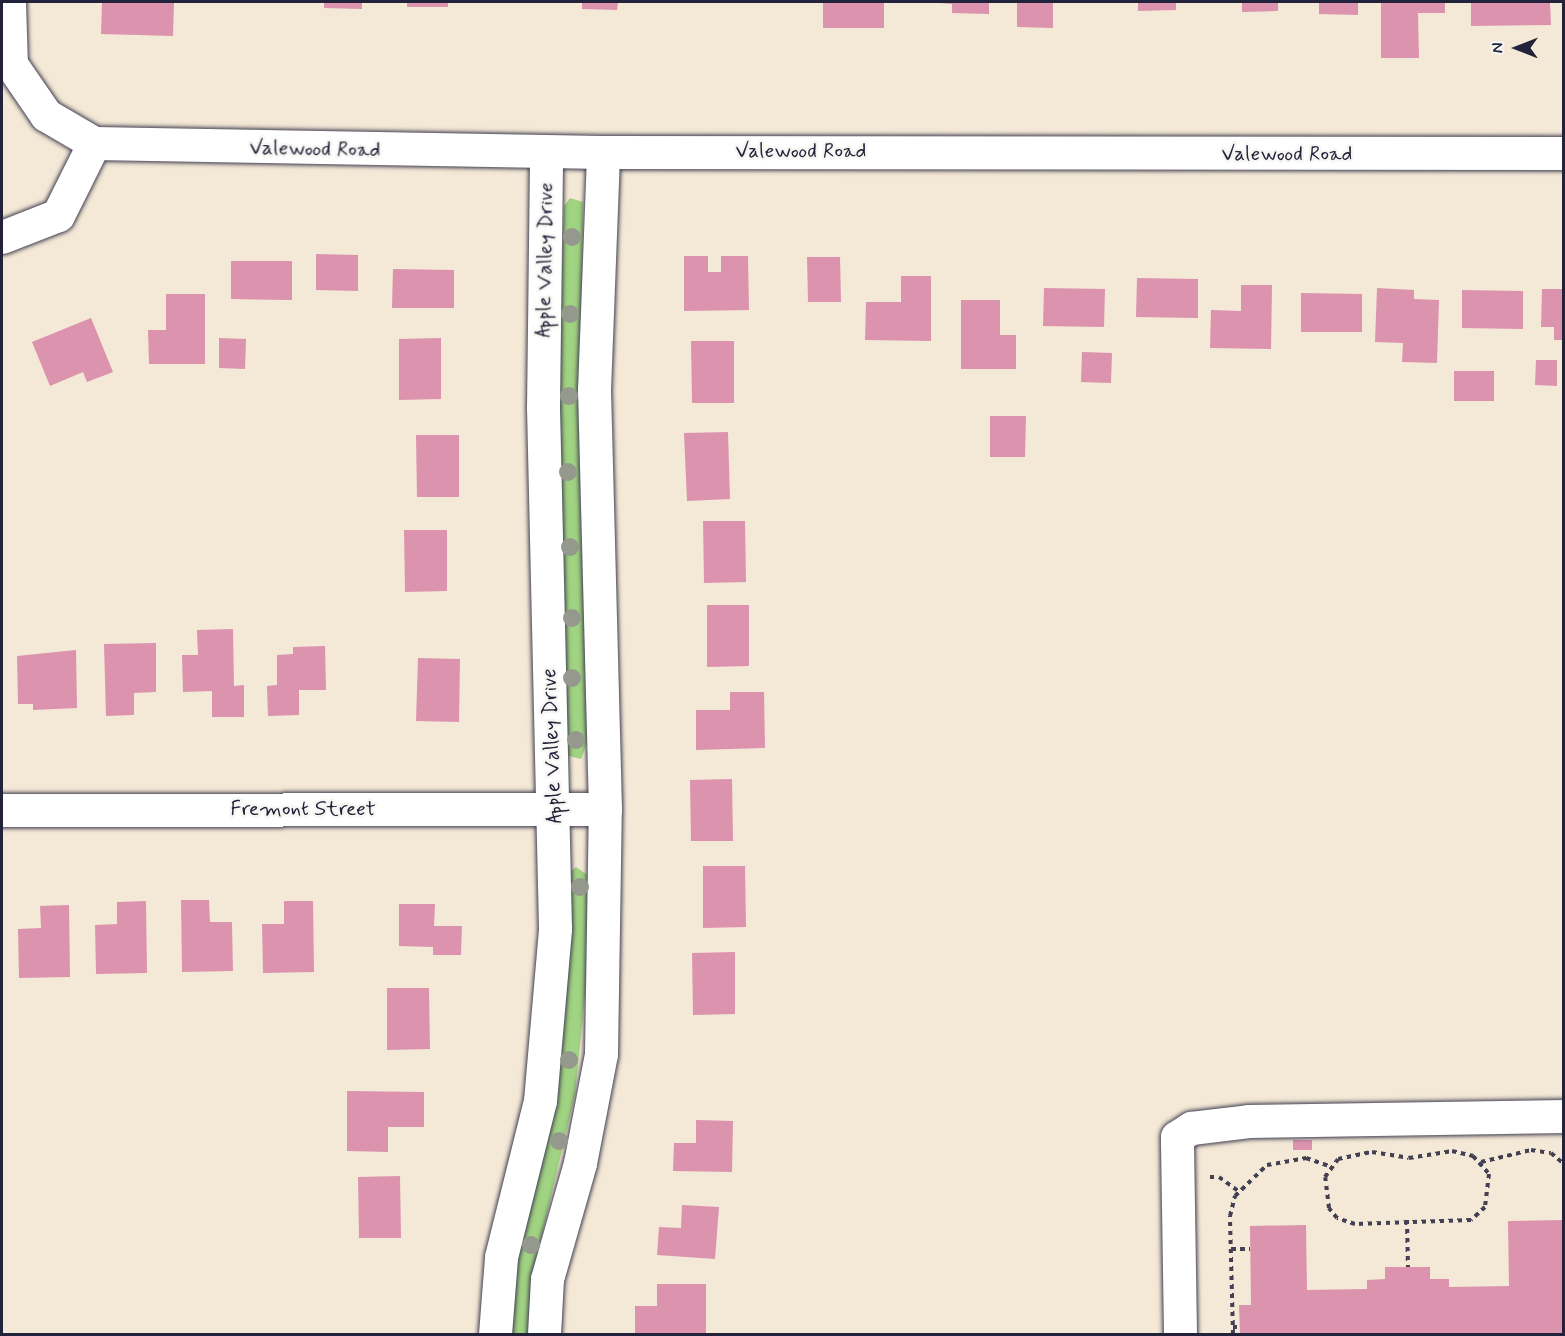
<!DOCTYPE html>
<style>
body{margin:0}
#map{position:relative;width:1565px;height:1336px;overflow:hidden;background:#f4e8d6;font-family:Mynerve,sans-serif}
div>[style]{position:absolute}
.green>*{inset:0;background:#a0d382}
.building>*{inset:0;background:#dc93ae}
.path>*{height:4px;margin-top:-2px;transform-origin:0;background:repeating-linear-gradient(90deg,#424052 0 4.5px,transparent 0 9px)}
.roads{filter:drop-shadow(0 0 2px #424052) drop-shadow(0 0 2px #424052)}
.minor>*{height:33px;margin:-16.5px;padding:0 16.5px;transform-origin:16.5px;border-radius:16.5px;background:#fff}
.trees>*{width:18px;height:18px;margin:-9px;border-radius:50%;background:#95988c}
span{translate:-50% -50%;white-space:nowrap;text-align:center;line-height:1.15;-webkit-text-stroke:5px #f6f6f2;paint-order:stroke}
.street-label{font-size:21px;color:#22223b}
.frame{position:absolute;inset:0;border:3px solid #22223b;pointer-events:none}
.north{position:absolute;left:1487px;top:18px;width:60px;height:60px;-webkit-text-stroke:4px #f6f6f2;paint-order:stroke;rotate:270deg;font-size:16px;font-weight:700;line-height:24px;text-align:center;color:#22223b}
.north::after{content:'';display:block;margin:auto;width:21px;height:27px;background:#22223b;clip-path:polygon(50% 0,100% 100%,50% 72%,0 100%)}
</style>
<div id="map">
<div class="green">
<div style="clip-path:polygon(570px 198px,583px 202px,580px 483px,588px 740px,581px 759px,565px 755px,558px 409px,564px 206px)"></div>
<div style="clip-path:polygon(576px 867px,589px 876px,587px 975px,575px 1095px,536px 1260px,529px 1334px,508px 1334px,513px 1274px,555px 1095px,566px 1004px,571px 871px)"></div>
</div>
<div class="building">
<div style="clip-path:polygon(102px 2px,174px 2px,173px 36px,101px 34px)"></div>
<div style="clip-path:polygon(324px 2px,362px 2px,362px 9px,324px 8px)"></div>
<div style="clip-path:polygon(407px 2px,448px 2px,448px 7px,407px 7px)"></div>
<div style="clip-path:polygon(582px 2px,618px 2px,617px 10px,582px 9px)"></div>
<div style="clip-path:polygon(823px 2px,884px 2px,884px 28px,823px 28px)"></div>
<div style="clip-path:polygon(926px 2px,989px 2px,989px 14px,952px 13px,952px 4px)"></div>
<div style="clip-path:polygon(1017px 2px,1053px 2px,1053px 28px,1017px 27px)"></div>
<div style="clip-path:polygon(1138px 2px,1176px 2px,1176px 10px,1138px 11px)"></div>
<div style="clip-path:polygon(1242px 2px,1278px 2px,1278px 11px,1242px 12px)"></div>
<div style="clip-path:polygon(1319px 2px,1358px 2px,1358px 15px,1319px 14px)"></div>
<div style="clip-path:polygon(1381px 2px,1445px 2px,1445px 13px,1418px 13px,1419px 58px,1381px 58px)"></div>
<div style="clip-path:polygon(1471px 2px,1550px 2px,1551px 25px,1471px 26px)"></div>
<div style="clip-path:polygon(316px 254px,358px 255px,358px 291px,316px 290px)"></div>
<div style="clip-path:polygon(684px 256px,708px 256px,708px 272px,721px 272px,721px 256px,748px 256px,749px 310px,684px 311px)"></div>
<div style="clip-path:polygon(807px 257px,840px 257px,841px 302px,808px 302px)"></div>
<div style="clip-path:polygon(231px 261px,292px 261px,292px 300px,231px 299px)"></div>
<div style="clip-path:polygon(393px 269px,454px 270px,454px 308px,392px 308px)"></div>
<div style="clip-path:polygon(901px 276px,931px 276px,931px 341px,865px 340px,866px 302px,901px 302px)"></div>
<div style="clip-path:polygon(1137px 278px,1198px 279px,1198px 318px,1136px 317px)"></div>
<div style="clip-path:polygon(1241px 285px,1272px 285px,1271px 349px,1210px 348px,1211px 310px,1241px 311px)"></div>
<div style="clip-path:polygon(1044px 288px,1105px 289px,1104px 327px,1043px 326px)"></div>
<div style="clip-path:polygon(1377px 288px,1414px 290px,1414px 299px,1439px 300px,1437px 363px,1402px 362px,1403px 343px,1375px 342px)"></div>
<div style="clip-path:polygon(1542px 289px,1564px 289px,1564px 340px,1554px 340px,1554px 327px,1541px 327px)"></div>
<div style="clip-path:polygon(1462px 290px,1523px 291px,1523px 329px,1462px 328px)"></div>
<div style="clip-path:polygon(1301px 293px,1362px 294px,1362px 332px,1301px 332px)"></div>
<div style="clip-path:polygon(166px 294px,205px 294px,205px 364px,149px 364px,148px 330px,166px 330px)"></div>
<div style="clip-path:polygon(961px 300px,1000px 300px,1000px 335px,1016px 335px,1016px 369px,961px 369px)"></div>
<div style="clip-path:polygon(91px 318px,113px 372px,87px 382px,83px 372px,50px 386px,32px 342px)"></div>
<div style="clip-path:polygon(219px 338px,246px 339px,245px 369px,219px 368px)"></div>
<div style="clip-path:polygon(441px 338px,441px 399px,399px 400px,399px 339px)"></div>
<div style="clip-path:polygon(691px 341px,734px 341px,734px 403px,692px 403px)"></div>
<div style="clip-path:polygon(1082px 352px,1112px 353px,1111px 383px,1081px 382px)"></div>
<div style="clip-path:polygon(1536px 360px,1557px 360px,1557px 386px,1535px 385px)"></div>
<div style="clip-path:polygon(1454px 371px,1494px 371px,1494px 401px,1454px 401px)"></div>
<div style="clip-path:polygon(990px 416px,1026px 416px,1025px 457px,990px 457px)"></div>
<div style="clip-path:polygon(728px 432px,730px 499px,687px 501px,684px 433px)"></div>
<div style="clip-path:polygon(416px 435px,459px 435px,459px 497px,417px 497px)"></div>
<div style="clip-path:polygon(703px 521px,745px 521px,746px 582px,704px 583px)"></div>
<div style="clip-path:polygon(404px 530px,447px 530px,447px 591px,405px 592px)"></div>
<div style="clip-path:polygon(707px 605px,749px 605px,749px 666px,707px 667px)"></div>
<div style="clip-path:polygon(233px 629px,234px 686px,244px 685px,244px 717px,212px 717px,212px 691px,183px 692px,182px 655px,198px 655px,197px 630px)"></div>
<div style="clip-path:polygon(156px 643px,156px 692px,134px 693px,134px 715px,106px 716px,104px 644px)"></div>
<div style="clip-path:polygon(325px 646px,326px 690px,299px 690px,299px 715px,268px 716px,267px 686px,277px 685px,277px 655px,293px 654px,293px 647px)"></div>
<div style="clip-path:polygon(76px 650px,77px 708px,33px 710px,33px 704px,18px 704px,17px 656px)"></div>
<div style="clip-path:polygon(418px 658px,460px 659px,459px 722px,416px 721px)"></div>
<div style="clip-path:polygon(730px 692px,764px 692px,765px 748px,696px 750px,696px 710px,730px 710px)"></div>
<div style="clip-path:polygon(732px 779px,733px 841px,691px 841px,690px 780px)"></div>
<div style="clip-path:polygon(703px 866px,745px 866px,746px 927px,703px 928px)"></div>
<div style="clip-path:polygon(181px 900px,209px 900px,210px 922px,232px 922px,233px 971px,182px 972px)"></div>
<div style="clip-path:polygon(146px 901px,147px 973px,96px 974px,95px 925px,117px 924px,117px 902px)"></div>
<div style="clip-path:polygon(284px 901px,313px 901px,314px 972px,263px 973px,262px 924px,284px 924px)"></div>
<div style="clip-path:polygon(399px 904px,435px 904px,434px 926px,462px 926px,461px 955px,433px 955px,433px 947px,399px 946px)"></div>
<div style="clip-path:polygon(69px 905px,70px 977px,19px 978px,18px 929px,41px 928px,40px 906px)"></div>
<div style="clip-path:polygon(735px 952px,735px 1014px,693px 1015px,692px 953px)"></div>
<div style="clip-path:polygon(387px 988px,429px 988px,430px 1049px,387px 1050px)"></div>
<div style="clip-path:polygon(347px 1091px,424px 1092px,424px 1127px,388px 1127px,388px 1152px,347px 1151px)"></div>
<div style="clip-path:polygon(696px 1120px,733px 1121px,732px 1172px,673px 1171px,674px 1143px,696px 1143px)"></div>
<div style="clip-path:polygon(1293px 1140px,1312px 1140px,1312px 1150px,1293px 1150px)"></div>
<div style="clip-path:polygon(400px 1176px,401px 1238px,359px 1238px,358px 1177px)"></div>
<div style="clip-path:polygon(682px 1205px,719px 1207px,715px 1259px,657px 1255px,659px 1227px,681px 1228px)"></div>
<div style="clip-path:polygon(1564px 1220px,1564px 1334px,1240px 1334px,1239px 1305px,1251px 1305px,1250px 1226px,1306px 1225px,1307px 1290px,1367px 1289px,1367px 1280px,1385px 1279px,1385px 1267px,1430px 1267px,1430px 1279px,1449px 1279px,1449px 1287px,1509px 1286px,1508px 1221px)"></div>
<div style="clip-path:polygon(657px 1284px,706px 1284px,706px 1334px,635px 1334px,635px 1306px,657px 1306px)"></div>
</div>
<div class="path">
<div style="left:1452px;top:1151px;width:22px;rotate:13deg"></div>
<div style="left:1473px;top:1156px;width:24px;rotate:48deg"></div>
<div style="left:1489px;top:1174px;width:33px;rotate:97deg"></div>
<div style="left:1485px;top:1207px;width:19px;rotate:137deg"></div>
<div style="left:1471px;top:1220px;width:116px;rotate:178deg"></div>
<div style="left:1355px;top:1224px;width:19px;rotate:-162deg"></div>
<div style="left:1337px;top:1218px;width:13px;rotate:-129deg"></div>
<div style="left:1329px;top:1208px;width:31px;rotate:-97deg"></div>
<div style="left:1325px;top:1177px;width:22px;rotate:-54deg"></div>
<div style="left:1338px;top:1159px;width:35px;rotate:-12deg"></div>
<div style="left:1372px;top:1152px;width:37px;rotate:9deg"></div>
<div style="left:1409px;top:1158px;width:44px;rotate:-9.2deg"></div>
<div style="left:1481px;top:1162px;width:51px;rotate:-13.5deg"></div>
<div style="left:1531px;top:1150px;width:20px;rotate:9deg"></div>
<div style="left:1551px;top:1153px;width:17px;rotate:40deg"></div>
<div style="left:1210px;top:1177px;width:9px"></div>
<div style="left:1219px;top:1177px;width:24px;rotate:36deg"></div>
<div style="left:1407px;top:1220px;width:47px;rotate:88.8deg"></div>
<div style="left:1231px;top:1249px;width:19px"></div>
<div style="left:1233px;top:1327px;width:7px"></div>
<div style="left:1233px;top:1334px;width:118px;rotate:-91.5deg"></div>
<div style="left:1230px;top:1216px;width:21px;rotate:-76deg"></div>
<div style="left:1235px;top:1196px;width:45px;rotate:-44.1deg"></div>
<div style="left:1267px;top:1165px;width:40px;rotate:-10deg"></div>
<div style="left:1306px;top:1158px;width:24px;rotate:19deg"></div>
</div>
<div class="roads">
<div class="minor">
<div style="left:9px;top:2px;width:62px;rotate:88.2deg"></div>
<div style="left:11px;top:64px;width:62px;rotate:55.5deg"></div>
<div style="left:46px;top:115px;width:56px;rotate:30.3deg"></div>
<div style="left:94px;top:143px;width:509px;rotate:1.01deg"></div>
<div style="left:603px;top:152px;width:961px;rotate:0.06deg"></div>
<div style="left:2px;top:237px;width:60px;rotate:-21.4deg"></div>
<div style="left:58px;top:215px;width:80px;rotate:-63.4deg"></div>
<div style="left:2px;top:810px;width:603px;rotate:-0.1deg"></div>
<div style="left:495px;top:1334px;width:77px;rotate:-85.5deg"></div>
<div style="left:501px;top:1257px;width:161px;rotate:-76deg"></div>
<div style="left:540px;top:1101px;width:174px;rotate:-85deg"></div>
<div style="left:555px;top:928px;width:520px;rotate:-91.32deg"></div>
<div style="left:543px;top:408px;width:256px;rotate:-89.3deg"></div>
<div style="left:544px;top:1334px;width:55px;rotate:-86.9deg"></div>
<div style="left:547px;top:1279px;width:121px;rotate:-74.1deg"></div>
<div style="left:580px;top:1163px;width:111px;rotate:-79.1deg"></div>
<div style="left:601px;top:1054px;width:245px;rotate:-89.1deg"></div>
<div style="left:605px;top:809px;width:419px;rotate:-91.5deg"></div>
<div style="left:594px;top:390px;width:238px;rotate:-87.8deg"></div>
<div style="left:1180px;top:1334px;width:197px;rotate:-90.9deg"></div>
<div style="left:1177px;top:1137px;width:17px;rotate:-33deg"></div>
<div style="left:1191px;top:1128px;width:58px;rotate:-6.9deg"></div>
<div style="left:1249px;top:1121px;width:315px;rotate:-0.9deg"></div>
</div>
</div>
<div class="trees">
<div style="left:572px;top:237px"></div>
<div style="left:570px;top:314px"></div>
<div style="left:569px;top:396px"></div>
<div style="left:568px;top:472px"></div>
<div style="left:570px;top:547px"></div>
<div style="left:572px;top:618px"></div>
<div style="left:572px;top:678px"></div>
<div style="left:576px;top:740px"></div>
<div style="left:580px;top:887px"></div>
<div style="left:569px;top:1060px"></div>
<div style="left:559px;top:1141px"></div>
<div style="left:531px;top:1245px"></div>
</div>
<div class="street-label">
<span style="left:315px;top:149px;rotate:1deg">Valewood Road</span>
<span style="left:801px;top:151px">Valewood Road</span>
<span style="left:1287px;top:154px">Valewood Road</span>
<span style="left:545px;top:260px;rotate:-89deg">Apple Valley Drive</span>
<span style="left:552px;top:746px;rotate:-92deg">Apple Valley Drive</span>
<span style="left:303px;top:809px">Fremont Street</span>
</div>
<div class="frame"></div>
<div class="north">N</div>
</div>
